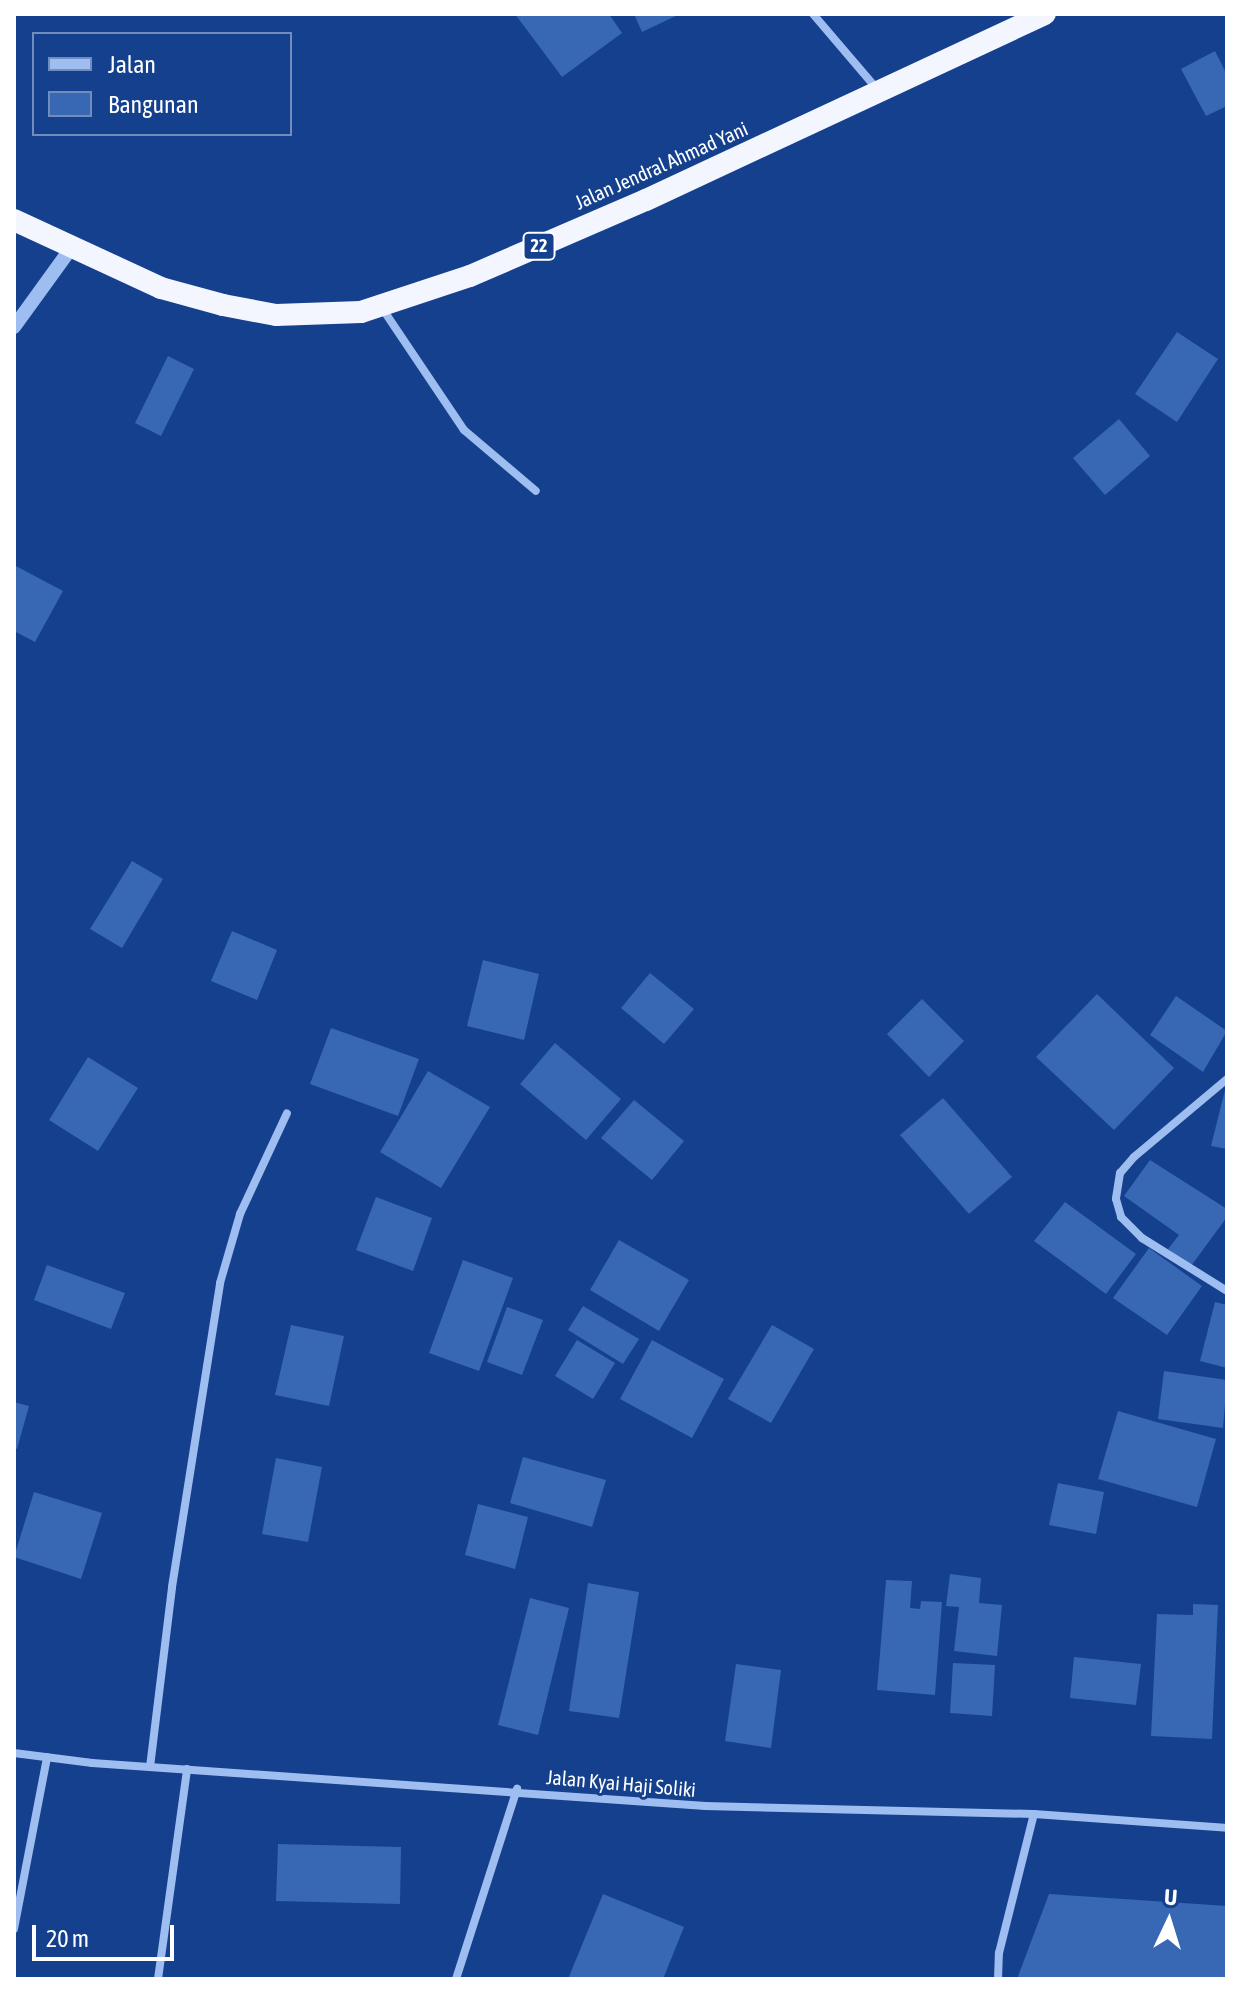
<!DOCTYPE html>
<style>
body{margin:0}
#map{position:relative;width:1241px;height:1993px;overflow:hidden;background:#14408d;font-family:"Asap Condensed",sans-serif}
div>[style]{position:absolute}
.building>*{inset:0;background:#3867b4}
.minor>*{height:8px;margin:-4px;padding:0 4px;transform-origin:4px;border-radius:4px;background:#9ebdf0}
.tertiary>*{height:14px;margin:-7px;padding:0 7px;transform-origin:7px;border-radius:7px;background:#9ebdf0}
.trunk>*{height:22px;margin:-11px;padding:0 11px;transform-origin:11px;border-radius:11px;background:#f3f6ff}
span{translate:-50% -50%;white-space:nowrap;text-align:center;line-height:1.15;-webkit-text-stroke:6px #14408d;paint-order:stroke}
.shield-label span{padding:2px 6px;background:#14408d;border:2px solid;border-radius:6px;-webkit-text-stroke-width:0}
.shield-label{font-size:18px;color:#fff;font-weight:700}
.street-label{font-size:20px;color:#fff}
.frame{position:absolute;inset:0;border:16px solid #fff;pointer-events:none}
.legend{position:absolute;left:32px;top:32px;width:260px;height:104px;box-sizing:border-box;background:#14408d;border:2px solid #728cbb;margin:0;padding:10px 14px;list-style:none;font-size:24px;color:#fff}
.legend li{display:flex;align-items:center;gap:16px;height:40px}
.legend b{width:40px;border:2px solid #728cbb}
.north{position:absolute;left:1129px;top:1881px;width:80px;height:80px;-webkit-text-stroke:6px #14408d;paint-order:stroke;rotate:4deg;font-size:22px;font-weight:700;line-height:32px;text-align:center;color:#fff}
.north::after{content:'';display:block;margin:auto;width:28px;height:36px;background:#fff;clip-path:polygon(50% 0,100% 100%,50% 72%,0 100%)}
.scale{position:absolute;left:32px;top:1925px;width:142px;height:36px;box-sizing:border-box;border:4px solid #fff;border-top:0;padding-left:10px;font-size:24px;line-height:28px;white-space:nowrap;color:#fff;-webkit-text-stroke:6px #14408d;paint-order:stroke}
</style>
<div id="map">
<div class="building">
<div style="clip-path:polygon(515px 14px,609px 14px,622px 33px,562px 77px)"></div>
<div style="clip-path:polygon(634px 14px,680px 14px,642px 32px)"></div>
<div style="clip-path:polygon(1215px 51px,1227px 75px,1227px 106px,1206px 116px,1181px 69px)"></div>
<div style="clip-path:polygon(1177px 332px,1218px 359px,1177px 422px,1135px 394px)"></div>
<div style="clip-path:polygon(168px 356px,194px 369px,161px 436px,135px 423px)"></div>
<div style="clip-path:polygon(1119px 419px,1150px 456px,1105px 495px,1073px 458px)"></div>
<div style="clip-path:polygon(14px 565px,63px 591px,35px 642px,14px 631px)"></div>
<div style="clip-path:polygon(132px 861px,163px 879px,122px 948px,90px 929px)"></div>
<div style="clip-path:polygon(232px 931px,277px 950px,257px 1000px,211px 981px)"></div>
<div style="clip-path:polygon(483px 960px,539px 974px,524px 1040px,467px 1026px)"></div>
<div style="clip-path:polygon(650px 973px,694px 1009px,664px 1044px,621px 1008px)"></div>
<div style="clip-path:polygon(1097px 994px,1174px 1068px,1114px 1130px,1036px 1057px)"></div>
<div style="clip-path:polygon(1176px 996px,1227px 1031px,1203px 1072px,1150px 1035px)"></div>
<div style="clip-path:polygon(922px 999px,964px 1041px,929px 1077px,887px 1034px)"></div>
<div style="clip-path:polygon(331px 1028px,419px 1059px,398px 1116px,310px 1084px)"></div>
<div style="clip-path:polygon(555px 1043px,621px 1099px,586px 1140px,520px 1084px)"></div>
<div style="clip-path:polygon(88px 1057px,138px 1088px,98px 1151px,49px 1120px)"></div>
<div style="clip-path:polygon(428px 1071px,490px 1107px,441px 1188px,380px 1152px)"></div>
<div style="clip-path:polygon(1226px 1086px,1227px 1086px,1227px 1149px,1211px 1146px)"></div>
<div style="clip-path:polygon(943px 1098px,1012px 1177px,969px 1214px,900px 1135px)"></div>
<div style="clip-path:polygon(634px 1100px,684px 1141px,652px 1180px,601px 1138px)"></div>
<div style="clip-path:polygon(1150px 1160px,1227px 1209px,1227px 1217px,1191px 1266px,1168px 1249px,1179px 1235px,1124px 1196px)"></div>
<div style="clip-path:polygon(376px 1197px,432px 1218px,413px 1271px,356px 1250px)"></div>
<div style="clip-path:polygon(1065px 1202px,1136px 1254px,1106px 1294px,1034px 1241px)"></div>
<div style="clip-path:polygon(619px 1240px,689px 1280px,659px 1331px,590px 1290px)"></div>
<div style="clip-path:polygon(1149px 1248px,1202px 1286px,1167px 1335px,1113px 1298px)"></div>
<div style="clip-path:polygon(463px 1260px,513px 1278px,479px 1371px,429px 1353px)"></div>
<div style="clip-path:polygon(47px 1265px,125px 1293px,111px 1329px,34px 1300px)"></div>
<div style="clip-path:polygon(1215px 1302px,1227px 1305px,1227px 1368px,1200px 1361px)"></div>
<div style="clip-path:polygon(583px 1306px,639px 1339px,623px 1364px,568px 1330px)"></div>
<div style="clip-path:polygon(507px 1307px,543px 1320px,522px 1375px,487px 1362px)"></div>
<div style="clip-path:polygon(291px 1325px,344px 1336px,329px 1406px,275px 1395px)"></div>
<div style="clip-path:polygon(772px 1325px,814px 1349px,771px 1423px,728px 1399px)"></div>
<div style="clip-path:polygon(577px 1340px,615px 1363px,593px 1399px,555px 1376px)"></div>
<div style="clip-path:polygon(652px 1340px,724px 1379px,692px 1438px,620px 1399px)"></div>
<div style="clip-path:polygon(1164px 1371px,1227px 1380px,1223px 1428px,1158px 1419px)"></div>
<div style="clip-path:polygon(14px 1402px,29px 1406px,17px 1449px,14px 1448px)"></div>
<div style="clip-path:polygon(1118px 1411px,1216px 1439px,1197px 1507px,1098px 1479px)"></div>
<div style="clip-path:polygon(523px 1457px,606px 1480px,592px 1527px,510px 1503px)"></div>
<div style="clip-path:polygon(276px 1458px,322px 1467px,308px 1542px,262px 1534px)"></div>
<div style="clip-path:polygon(1058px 1483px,1104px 1492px,1096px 1534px,1049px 1525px)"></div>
<div style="clip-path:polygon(34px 1492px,102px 1513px,81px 1579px,14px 1557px)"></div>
<div style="clip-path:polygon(478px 1504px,528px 1517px,515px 1569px,465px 1555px)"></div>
<div style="clip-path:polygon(950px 1574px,981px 1578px,979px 1603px,1002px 1605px,997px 1656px,954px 1651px,959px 1607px,946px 1606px)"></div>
<div style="clip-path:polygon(886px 1580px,912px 1581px,910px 1608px,920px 1609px,921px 1601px,942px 1602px,935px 1695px,877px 1690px)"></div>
<div style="clip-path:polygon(588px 1583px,639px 1592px,619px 1718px,569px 1711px)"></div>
<div style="clip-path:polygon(530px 1598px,569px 1608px,538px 1735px,498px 1725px)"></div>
<div style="clip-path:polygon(1193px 1604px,1218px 1605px,1212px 1739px,1151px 1736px,1157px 1614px,1193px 1615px)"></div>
<div style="clip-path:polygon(1074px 1657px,1141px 1664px,1136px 1705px,1070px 1698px)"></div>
<div style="clip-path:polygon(953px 1663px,995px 1665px,992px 1716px,950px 1713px)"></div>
<div style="clip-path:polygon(736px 1664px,781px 1670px,771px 1748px,725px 1741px)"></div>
<div style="clip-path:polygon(278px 1844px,401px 1847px,400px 1904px,276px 1901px)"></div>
<div style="clip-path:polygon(603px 1894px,684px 1927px,663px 1979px,568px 1979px)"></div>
<div style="clip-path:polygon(1049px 1894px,1227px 1906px,1227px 1979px,1017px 1979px)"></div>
</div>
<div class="minor">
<div style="left:813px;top:14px;width:100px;rotate:49.5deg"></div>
<div style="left:382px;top:308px;width:147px;rotate:56.1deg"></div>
<div style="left:464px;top:430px;width:94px;rotate:40.3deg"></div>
<div style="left:1227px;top:1079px;width:121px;rotate:140deg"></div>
<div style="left:1134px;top:1157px;width:21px;rotate:131deg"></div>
<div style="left:1120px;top:1173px;width:26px;rotate:99deg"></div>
<div style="left:1116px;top:1199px;width:19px;rotate:74deg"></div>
<div style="left:1121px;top:1217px;width:30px;rotate:45deg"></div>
<div style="left:1142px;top:1238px;width:100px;rotate:31.9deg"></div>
<div style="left:14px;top:1753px;width:79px;rotate:7.3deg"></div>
<div style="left:92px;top:1763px;width:615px;rotate:4.01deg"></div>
<div style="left:705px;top:1806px;width:329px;rotate:1.4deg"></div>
<div style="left:1034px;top:1814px;width:194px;rotate:4.1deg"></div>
<div style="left:150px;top:1767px;width:181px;rotate:-83deg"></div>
<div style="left:172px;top:1587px;width:308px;rotate:-81deg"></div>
<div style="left:220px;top:1283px;width:72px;rotate:-73.8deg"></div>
<div style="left:240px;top:1214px;width:111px;rotate:-65deg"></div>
<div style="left:14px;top:1929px;width:175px;rotate:-79.1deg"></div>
<div style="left:158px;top:1979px;width:212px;rotate:-82.1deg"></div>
<div style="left:456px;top:1979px;width:200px;rotate:-72.2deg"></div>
<div style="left:998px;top:1979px;width:26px;rotate:-88deg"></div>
<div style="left:999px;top:1953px;width:143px;rotate:-75.9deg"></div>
</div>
<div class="tertiary">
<div style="left:14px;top:327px;width:99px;rotate:-54.1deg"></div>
</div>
<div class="trunk">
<div style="left:14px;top:220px;width:162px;rotate:24.8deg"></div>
<div style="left:161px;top:288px;width:64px;rotate:15.3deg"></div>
<div style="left:223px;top:305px;width:54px;rotate:10.7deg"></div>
<div style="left:276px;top:315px;width:85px;rotate:-2deg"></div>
<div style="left:361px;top:312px;width:115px;rotate:-18.3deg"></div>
<div style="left:470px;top:276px;width:192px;rotate:-23.4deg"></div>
<div style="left:646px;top:200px;width:440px;rotate:-25deg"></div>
</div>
<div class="shield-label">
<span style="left:539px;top:246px">22</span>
</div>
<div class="street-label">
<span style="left:661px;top:165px;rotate:-24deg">Jalan Jendral Ahmad Yani</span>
<span style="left:621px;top:1783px;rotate:5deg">Jalan Kyai Haji Soliki</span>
</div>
<div class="frame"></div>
<ul class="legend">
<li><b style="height:10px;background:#9ebdf0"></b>Jalan</li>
<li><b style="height:22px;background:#3867b4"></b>Bangunan</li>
</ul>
<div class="north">U</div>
<div class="scale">20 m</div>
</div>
